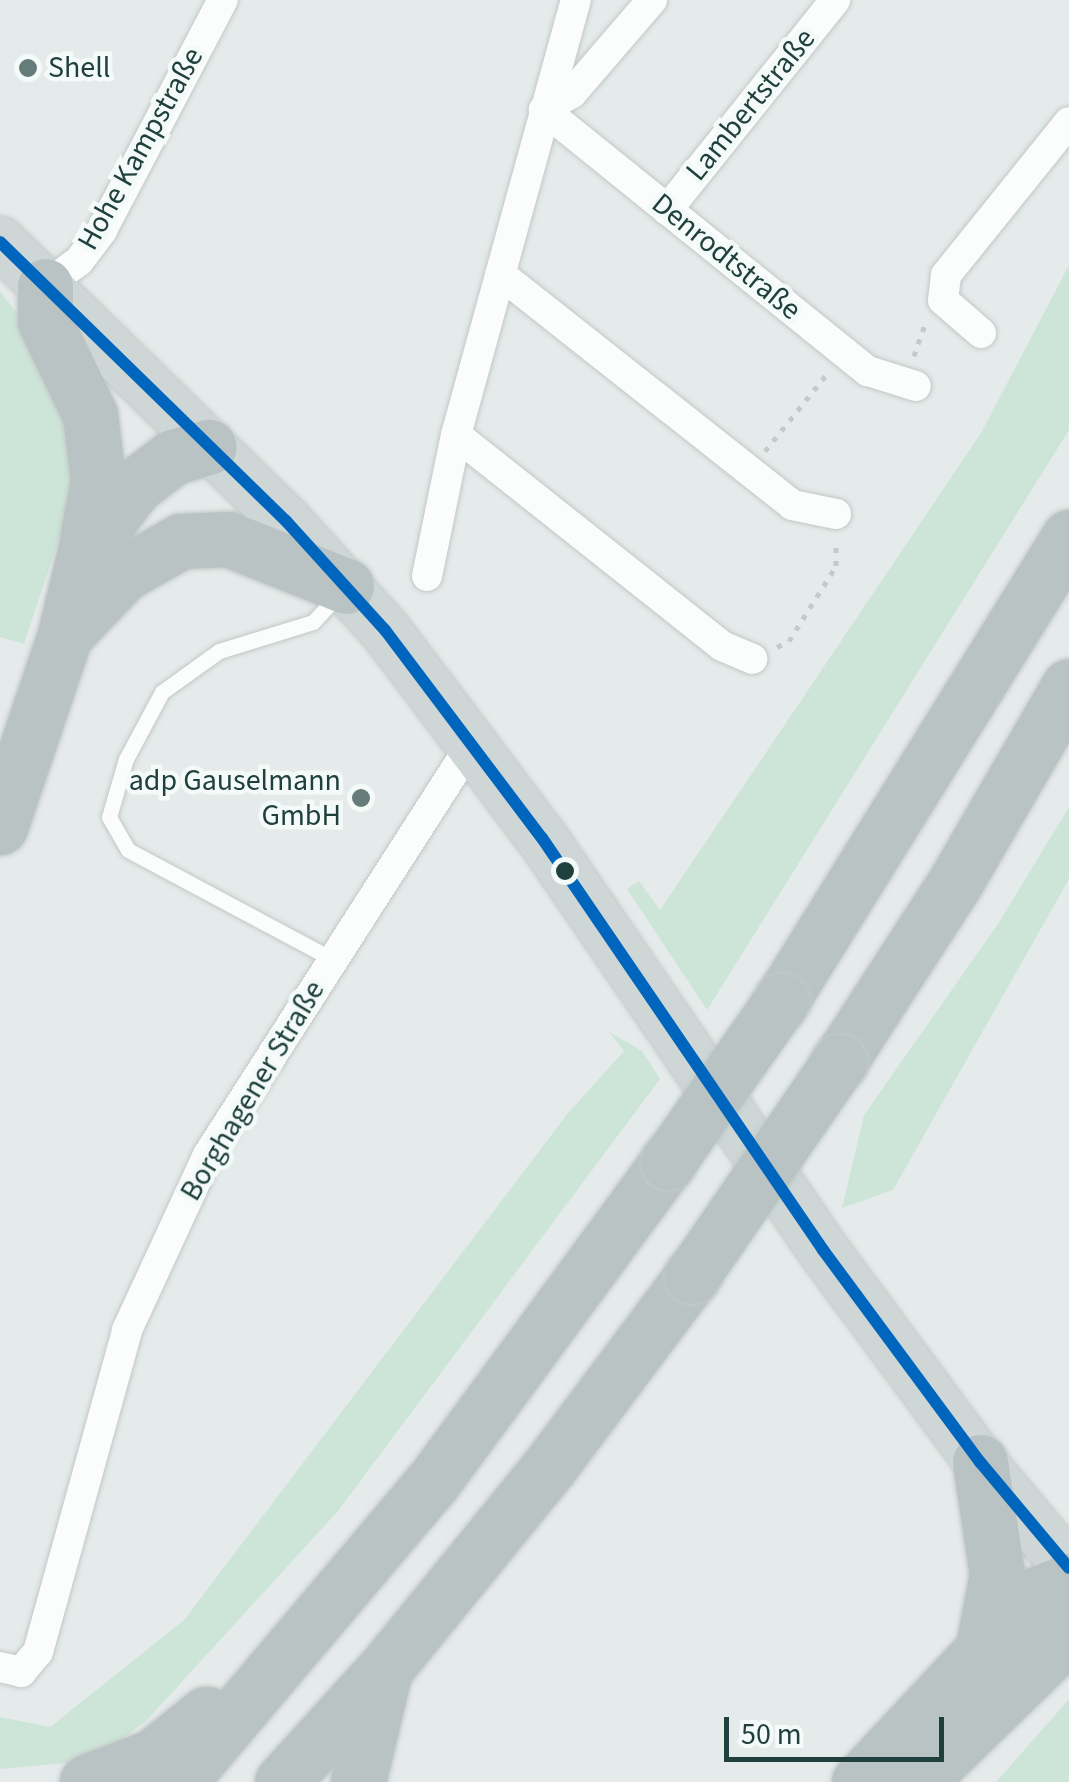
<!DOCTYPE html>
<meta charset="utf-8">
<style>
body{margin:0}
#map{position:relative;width:1069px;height:1782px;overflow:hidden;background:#e5ebea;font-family:"Source Sans 3",sans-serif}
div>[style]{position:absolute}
.green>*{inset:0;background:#cde5d9}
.path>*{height:5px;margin-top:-2.5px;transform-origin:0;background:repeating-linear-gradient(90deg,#c1cbca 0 5px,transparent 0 13px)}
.roads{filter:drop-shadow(0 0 2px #c2c8c7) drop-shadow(0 0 2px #c2c8c7)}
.lane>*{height:15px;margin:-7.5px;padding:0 7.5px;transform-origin:7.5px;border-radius:7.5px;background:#fbfcfc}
.street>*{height:30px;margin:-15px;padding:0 15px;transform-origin:15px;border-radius:15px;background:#fbfcfc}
.primary>*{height:50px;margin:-25px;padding:0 25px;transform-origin:25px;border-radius:25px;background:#ced7d6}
.highway>*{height:55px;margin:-27.5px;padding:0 27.5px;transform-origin:27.5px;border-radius:27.5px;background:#bac3c3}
.bridges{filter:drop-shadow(0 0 2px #c0caca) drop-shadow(0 0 2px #c0caca)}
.highway-bridge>*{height:55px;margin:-27.5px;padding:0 27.5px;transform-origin:27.5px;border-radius:27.5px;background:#bac3c3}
.bus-1>*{height:12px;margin:-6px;padding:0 6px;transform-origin:6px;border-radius:6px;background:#0065bd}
.dots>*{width:28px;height:28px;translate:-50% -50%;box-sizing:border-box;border:5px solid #f3faf8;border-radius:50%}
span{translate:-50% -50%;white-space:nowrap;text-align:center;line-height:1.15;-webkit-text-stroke:9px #f3faf8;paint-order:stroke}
.poi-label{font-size:30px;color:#20403d}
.left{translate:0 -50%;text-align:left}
.right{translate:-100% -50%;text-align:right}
.street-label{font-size:30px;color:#20403d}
.scale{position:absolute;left:724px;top:1717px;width:220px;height:45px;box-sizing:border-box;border:5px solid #20403d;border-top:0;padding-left:12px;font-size:30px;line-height:35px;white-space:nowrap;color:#20403d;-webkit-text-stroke:8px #f3faf8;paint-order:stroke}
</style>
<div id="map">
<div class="green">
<div style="clip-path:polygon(1069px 265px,1069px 430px,707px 1010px,627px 889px,639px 881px,660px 910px,981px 433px)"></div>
<div style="clip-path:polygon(0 291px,34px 336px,74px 448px,67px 514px,24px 644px,0 637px)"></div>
<div style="clip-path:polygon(1069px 807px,1069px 879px,893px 1190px,842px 1208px,864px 1115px,998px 924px)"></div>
<div style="clip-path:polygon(609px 1032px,642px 1051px,660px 1079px,338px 1511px,146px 1721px,115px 1744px,66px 1763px,0 1769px,0 1717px,50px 1727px,184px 1620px,568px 1113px,624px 1051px)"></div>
<div style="clip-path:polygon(1069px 1699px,1069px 1782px,996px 1782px)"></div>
</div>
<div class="path">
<div style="left:914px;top:356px;width:34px;rotate:-71deg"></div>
<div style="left:765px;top:451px;width:99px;rotate:-51.2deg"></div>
<div style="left:777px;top:647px;width:13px;rotate:-27deg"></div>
<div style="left:789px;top:641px;width:89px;rotate:-57.9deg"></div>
<div style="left:836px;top:566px;width:23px;rotate:-90deg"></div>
</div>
<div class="roads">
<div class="lane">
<div style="left:332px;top:959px;width:231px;rotate:-151.9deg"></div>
<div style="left:128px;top:850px;width:38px;rotate:-120deg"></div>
<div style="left:109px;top:817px;width:60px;rotate:-73.7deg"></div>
<div style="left:126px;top:759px;width:76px;rotate:-61.8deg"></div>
<div style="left:162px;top:692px;width:70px;rotate:-35.7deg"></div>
<div style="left:219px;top:651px;width:98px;rotate:-17.1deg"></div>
<div style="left:313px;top:622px;width:40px;rotate:-47deg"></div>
</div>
<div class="street">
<div style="left:652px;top:0;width:123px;rotate:130.7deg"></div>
<div style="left:572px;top:93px;width:33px;rotate:149deg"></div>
<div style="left:544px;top:110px;width:416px;rotate:38.9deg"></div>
<div style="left:868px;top:371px;width:50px;rotate:17.4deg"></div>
<div style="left:667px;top:210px;width:269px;rotate:-51.3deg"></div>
<div style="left:500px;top:274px;width:372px;rotate:38.3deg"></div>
<div style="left:792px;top:505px;width:45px;rotate:11.6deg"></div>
<div style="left:45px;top:286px;width:42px;rotate:-36.3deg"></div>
<div style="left:79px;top:261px;width:39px;rotate:-53deg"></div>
<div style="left:102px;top:230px;width:260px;rotate:-62.3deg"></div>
<div style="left:981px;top:333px;width:50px;rotate:-139deg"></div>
<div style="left:943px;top:300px;width:25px;rotate:-83deg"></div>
<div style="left:946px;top:275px;width:196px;rotate:-51.2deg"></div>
<div style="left:456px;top:435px;width:340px;rotate:38.4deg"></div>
<div style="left:722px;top:646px;width:33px;rotate:23deg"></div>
<div style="left:427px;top:576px;width:144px;rotate:-78.4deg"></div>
<div style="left:456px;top:435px;width:451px;rotate:-74.6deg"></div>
<div style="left:0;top:1667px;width:22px;rotate:13deg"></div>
<div style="left:21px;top:1672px;width:26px;rotate:-50deg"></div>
<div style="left:38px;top:1652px;width:334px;rotate:-74.5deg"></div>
<div style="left:127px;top:1330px;width:193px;rotate:-65.2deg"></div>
<div style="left:208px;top:1155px;width:491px;rotate:-57.3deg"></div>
</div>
<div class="primary">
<div style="left:0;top:242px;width:400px;rotate:44.3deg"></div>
<div style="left:286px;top:521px;width:147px;rotate:47.8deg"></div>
<div style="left:385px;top:630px;width:261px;rotate:53deg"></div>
<div style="left:542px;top:838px;width:499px;rotate:55.7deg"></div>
<div style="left:823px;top:1250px;width:264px;rotate:53.5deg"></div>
<div style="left:980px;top:1462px;width:138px;rotate:50deg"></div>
</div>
<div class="highway">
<div style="left:45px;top:286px;width:35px;rotate:90deg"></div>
<div style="left:45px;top:321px;width:104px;rotate:64.4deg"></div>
<div style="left:90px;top:415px;width:65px;rotate:83deg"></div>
<div style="left:98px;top:480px;width:67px;rotate:100.3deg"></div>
<div style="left:65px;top:635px;width:84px;rotate:-46.4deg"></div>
<div style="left:123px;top:574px;width:67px;rotate:-29.6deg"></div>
<div style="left:181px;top:541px;width:47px;rotate:-2.4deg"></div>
<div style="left:228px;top:539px;width:127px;rotate:21.7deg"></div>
<div style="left:0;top:827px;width:203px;rotate:-71.3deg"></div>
<div style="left:65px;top:635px;width:85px;rotate:-76.5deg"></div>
<div style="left:85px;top:552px;width:83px;rotate:-52.9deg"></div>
<div style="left:135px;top:486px;width:48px;rotate:-37.3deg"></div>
<div style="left:173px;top:457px;width:37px;rotate:-16deg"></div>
<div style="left:781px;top:1001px;width:546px;rotate:-58.17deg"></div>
<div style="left:839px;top:1062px;width:216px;rotate:-57.1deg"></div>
<div style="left:956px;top:881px;width:225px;rotate:-59.9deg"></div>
<div style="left:980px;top:1462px;width:113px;rotate:81.4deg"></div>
<div style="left:997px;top:1574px;width:75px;rotate:100.7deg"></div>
<div style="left:87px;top:1782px;width:72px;rotate:-21.2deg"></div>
<div style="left:154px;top:1756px;width:67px;rotate:-38.9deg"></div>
<div style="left:179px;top:1782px;width:392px;rotate:-49.8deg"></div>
<div style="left:432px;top:1483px;width:398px;rotate:-53.7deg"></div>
<div style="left:282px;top:1782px;width:153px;rotate:-47.7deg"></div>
<div style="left:385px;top:1669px;width:262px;rotate:-50.9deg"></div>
<div style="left:550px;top:1466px;width:237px;rotate:-53.2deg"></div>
<div style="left:358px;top:1782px;width:112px;rotate:-76.6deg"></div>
<div style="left:859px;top:1782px;width:255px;rotate:-46.9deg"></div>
<div style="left:1033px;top:1596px;width:39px;rotate:-23deg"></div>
<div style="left:918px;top:1782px;width:211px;rotate:-44.2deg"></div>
</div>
</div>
<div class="bridges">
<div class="highway-bridge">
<div style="left:668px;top:1162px;width:197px;rotate:-54.9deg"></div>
<div style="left:692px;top:1276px;width:260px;rotate:-55.5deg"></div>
</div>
</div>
<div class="bus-1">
<div style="left:0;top:242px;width:400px;rotate:44.3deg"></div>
<div style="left:286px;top:521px;width:147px;rotate:47.8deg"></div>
<div style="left:385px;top:630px;width:261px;rotate:53deg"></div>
<div style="left:542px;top:838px;width:499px;rotate:55.7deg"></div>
<div style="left:823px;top:1250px;width:264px;rotate:53.5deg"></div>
<div style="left:980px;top:1462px;width:138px;rotate:50deg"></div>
</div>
<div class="dots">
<div style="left:28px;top:68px;background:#657c7a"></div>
<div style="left:361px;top:798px;background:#657c7a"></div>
<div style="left:565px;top:871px;background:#20403d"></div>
</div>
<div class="poi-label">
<span class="left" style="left:48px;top:68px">Shell</span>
<span class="right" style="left:341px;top:798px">adp Gauselmann<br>GmbH</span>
</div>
<div class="street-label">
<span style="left:751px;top:105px;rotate:-51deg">Lambertstraße</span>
<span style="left:141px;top:149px;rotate:-61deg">Hohe Kampstraße</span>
<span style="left:726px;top:257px;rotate:39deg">Denrodtstraße</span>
<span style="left:253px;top:1091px;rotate:-59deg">Borghagener Straße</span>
</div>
<div class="scale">50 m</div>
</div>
